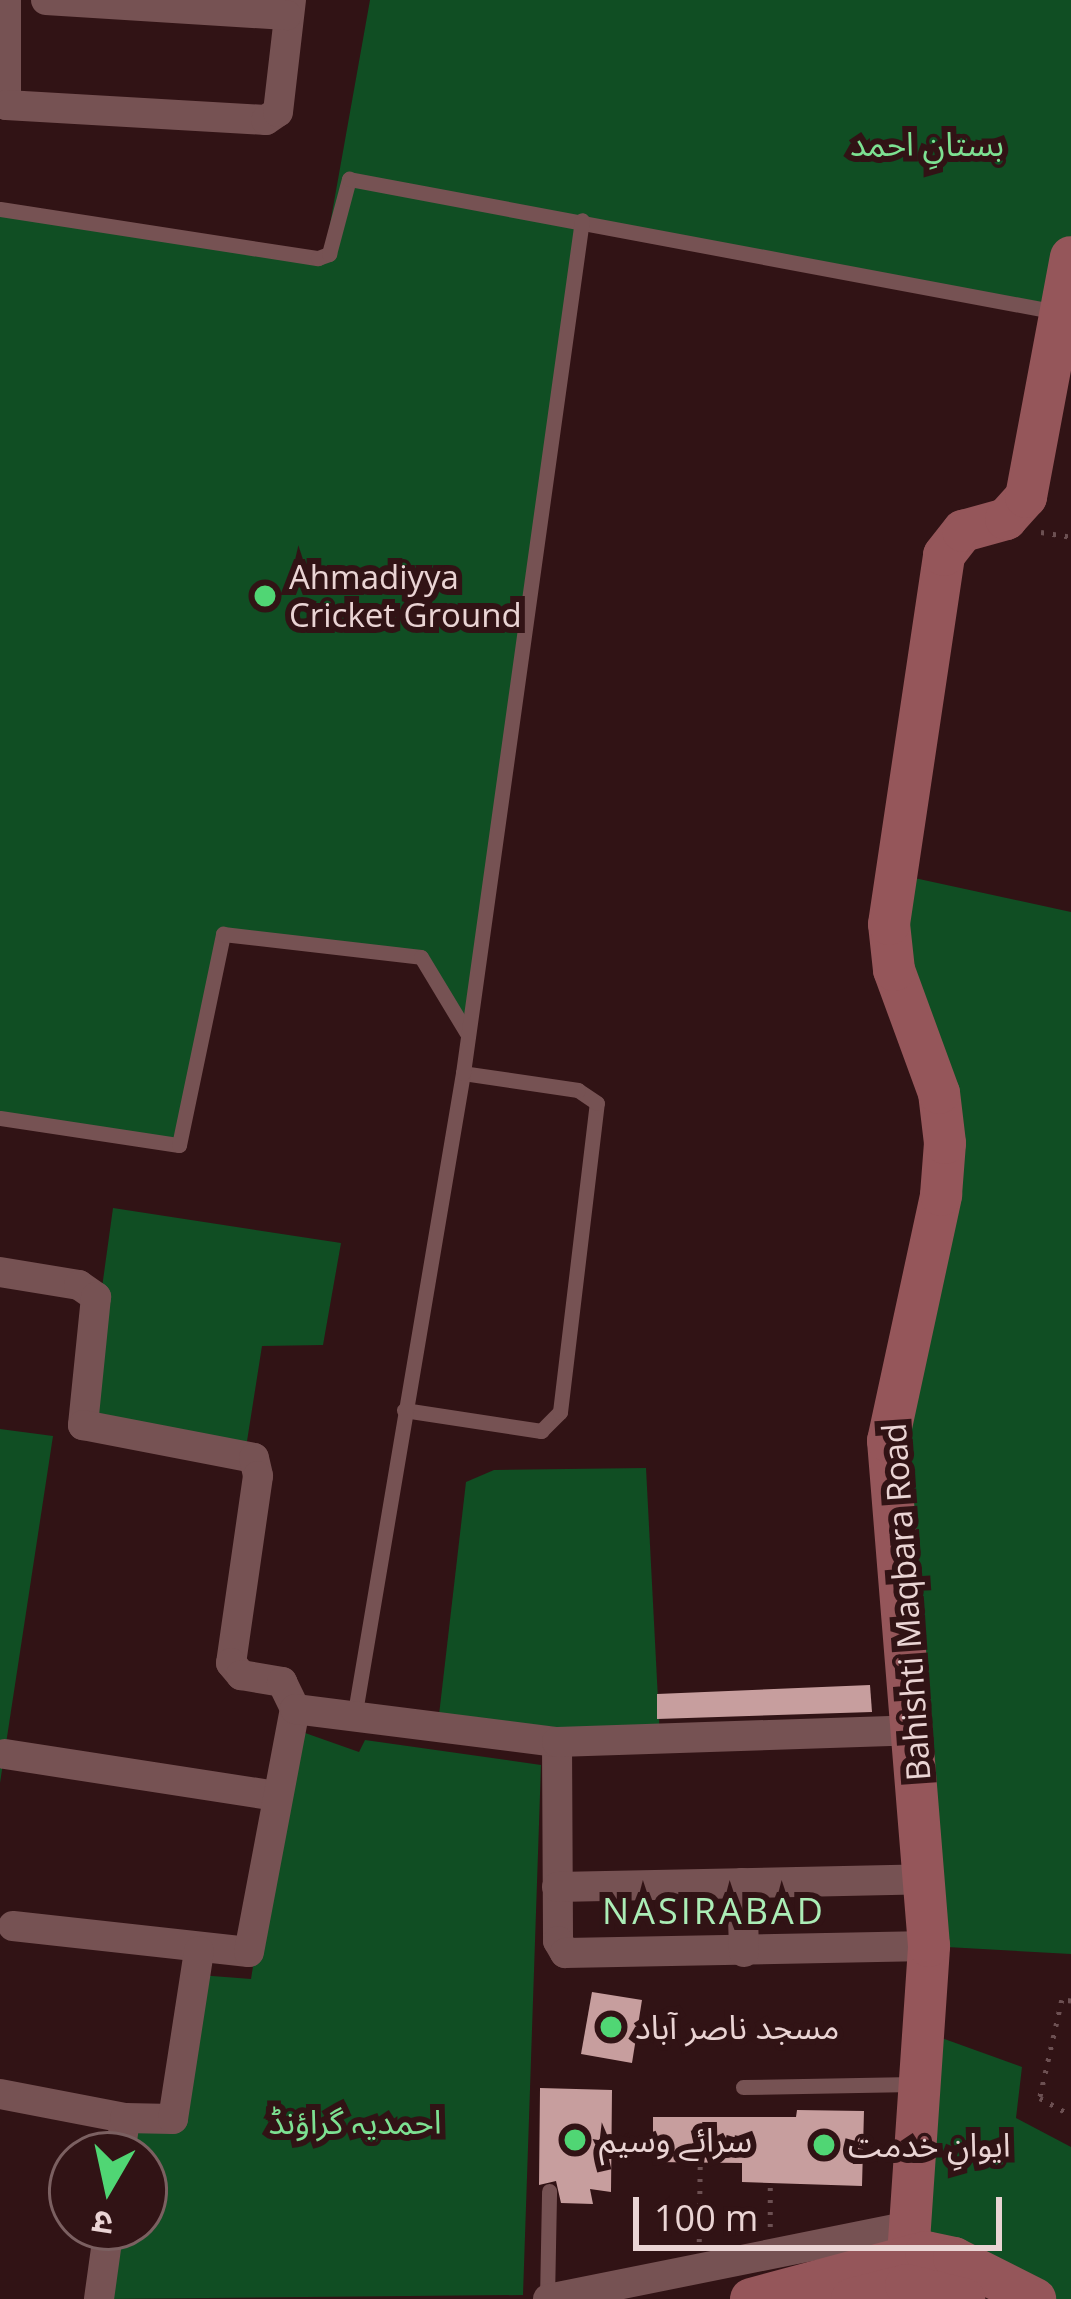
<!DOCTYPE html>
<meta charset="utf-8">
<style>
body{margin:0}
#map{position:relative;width:1071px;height:2299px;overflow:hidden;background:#311315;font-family:"Open Sans","Noto Sans Arabic","Noto Sans Devanagari",sans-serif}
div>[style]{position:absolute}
.green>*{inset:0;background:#104e23}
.building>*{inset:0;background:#c79e9e}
.path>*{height:4.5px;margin-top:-2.25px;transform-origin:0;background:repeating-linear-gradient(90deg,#6c5052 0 3px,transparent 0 12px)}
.lane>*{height:15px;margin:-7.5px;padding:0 7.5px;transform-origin:7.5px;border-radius:7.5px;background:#765253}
.street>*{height:30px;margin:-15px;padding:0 15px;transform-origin:15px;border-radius:15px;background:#765253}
.secondary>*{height:42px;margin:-21px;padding:0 21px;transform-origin:21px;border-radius:21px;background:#95565a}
.dots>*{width:33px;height:33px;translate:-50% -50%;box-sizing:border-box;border:6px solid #311315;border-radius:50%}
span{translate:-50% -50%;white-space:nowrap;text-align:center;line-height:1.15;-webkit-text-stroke:12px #311315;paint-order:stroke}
.park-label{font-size:33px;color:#7de192}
.poi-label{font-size:33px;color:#ead4d4}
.left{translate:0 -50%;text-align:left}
.street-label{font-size:33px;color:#ead4d4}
.neighbourhood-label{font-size:36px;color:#abedb6;letter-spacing:3px}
.north{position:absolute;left:48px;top:2131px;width:120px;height:120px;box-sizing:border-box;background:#311315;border:3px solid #7b6061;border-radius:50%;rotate:189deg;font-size:33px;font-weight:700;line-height:48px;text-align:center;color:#ead4d4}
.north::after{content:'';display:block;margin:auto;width:42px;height:54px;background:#50d674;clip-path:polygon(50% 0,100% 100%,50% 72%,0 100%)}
.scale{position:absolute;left:633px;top:2197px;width:369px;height:54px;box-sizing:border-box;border:6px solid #ead4d4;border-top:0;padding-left:15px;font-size:36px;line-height:42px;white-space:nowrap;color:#ead4d4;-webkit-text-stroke:9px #311315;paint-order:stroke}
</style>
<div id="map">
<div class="green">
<div style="clip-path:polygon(370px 0,1071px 0,1071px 255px,1060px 313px,581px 226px,469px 1035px,429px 960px,223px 934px,183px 1141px,0 1118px,0 209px,324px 258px)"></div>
<div style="clip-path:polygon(896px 874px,1071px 912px,1071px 1954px,929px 1946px,888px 1441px,941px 1195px)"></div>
<div style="clip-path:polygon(113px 1208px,341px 1243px,323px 1345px,262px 1346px,245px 1454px,83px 1425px)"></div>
<div style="clip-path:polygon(0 1429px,53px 1436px,0 1783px)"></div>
<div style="clip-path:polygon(646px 1468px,660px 1738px,439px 1715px,466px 1482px,494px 1470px)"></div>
<div style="clip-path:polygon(291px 1728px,359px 1752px,365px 1740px,541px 1765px,523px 2295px,103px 2299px,113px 2227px,144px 2227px,144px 2155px,123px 2155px,128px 2123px,176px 2127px,199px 1975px,251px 1979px)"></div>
<div style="clip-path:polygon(925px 2032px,1022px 2067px,1016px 2118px,1071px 2147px,1071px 2299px,1035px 2299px,914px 2225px)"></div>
</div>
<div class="building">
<div style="clip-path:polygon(870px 1685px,872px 1712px,657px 1719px,657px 1694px)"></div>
<div style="clip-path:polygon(592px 1992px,642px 2000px,632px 2063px,581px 2054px)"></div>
<div style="clip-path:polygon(540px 2088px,612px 2090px,611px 2192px,590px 2189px,593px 2204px,561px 2203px,556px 2181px,539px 2185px)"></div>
<div style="clip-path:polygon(797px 2110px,864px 2111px,862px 2186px,742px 2182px,742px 2163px,653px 2162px,653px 2117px,796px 2117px)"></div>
</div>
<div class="path">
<div style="left:1041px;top:532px;width:30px;rotate:9deg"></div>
<div style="left:1071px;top:2001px;width:9px;rotate:-174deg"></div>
<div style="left:1062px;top:2000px;width:100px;rotate:102.7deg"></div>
<div style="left:1040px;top:2098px;width:35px;rotate:29deg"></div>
<div style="left:770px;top:2227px;width:45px;rotate:-90deg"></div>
<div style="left:699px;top:2242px;width:79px;rotate:-89.3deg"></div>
</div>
<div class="lane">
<div style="left:0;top:209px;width:322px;rotate:8.8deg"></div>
<div style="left:318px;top:258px;width:12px;rotate:-20deg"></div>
<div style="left:329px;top:254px;width:78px;rotate:-75.1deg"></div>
<div style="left:349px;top:179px;width:720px;rotate:10.64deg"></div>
<div style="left:0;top:1118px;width:181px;rotate:8.6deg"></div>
<div style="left:179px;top:1145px;width:216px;rotate:-78.2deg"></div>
<div style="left:223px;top:934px;width:199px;rotate:6.6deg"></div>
<div style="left:421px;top:957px;width:91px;rotate:58.9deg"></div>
<div style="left:404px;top:1410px;width:139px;rotate:8.7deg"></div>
<div style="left:541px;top:1431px;width:27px;rotate:-45deg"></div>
<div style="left:560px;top:1412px;width:311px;rotate:-83.2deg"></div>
<div style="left:597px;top:1103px;width:23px;rotate:-146deg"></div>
<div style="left:578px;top:1090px;width:116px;rotate:-171.6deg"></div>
<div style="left:354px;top:1718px;width:654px;rotate:-80.41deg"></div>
<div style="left:463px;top:1073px;width:861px;rotate:-82.06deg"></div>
<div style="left:743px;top:2087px;width:171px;rotate:-1deg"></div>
<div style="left:547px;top:2299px;width:108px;rotate:-88.9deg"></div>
</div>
<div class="street">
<div style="left:6px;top:0;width:105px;rotate:90deg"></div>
<div style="left:6px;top:105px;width:260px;rotate:3.3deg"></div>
<div style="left:266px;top:120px;width:14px;rotate:-34deg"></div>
<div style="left:278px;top:112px;width:113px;rotate:-83.4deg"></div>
<div style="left:46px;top:0;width:241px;rotate:3.6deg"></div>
<div style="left:0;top:1272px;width:80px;rotate:9.3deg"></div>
<div style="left:79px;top:1285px;width:21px;rotate:35deg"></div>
<div style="left:96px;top:1297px;width:129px;rotate:95.8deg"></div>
<div style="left:83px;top:1425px;width:174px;rotate:10.9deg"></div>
<div style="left:254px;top:1458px;width:18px;rotate:77deg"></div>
<div style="left:258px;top:1476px;width:189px;rotate:98.2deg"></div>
<div style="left:231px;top:1663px;width:16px;rotate:50deg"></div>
<div style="left:241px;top:1675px;width:42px;rotate:9.7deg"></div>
<div style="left:282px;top:1682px;width:30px;rotate:64deg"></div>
<div style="left:557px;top:1742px;width:199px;rotate:89.7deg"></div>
<div style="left:558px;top:1941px;width:14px;rotate:60deg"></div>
<div style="left:565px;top:1953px;width:364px;rotate:-1.1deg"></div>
<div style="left:5px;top:1754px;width:274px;rotate:8.8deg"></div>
<div style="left:742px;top:1883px;width:69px;rotate:88.3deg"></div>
<div style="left:557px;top:1887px;width:369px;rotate:-1.2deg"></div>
<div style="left:13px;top:1926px;width:237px;rotate:6.3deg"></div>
<div style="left:249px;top:1952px;width:247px;rotate:-79.3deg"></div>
<div style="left:295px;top:1709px;width:264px;rotate:7.2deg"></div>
<div style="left:557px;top:1742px;width:356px;rotate:-1.9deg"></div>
<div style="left:0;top:2094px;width:127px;rotate:10.9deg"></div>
<div style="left:120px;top:2155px;width:37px;rotate:-82deg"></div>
<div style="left:125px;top:2118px;width:48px;rotate:1.2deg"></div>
<div style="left:173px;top:2119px;width:170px;rotate:-81.2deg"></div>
<div style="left:99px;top:2299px;width:73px;rotate:-82.1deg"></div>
<div style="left:548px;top:2299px;width:373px;rotate:-11.4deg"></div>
</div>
<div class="secondary">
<div style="left:906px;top:2285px;width:340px;rotate:-86.1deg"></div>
<div style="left:929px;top:1946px;width:507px;rotate:-94.64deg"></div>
<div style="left:888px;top:1441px;width:252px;rotate:-77.8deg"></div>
<div style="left:941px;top:1195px;width:52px;rotate:-85.6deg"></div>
<div style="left:945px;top:1143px;width:50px;rotate:-96.8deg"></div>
<div style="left:939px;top:1093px;width:131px;rotate:-110.1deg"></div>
<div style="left:894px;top:970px;width:46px;rotate:-96.2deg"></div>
<div style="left:889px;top:924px;width:373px;rotate:-81.5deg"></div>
<div style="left:944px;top:555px;width:31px;rotate:-52deg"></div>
<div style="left:963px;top:531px;width:45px;rotate:-15.6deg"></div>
<div style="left:1006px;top:519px;width:30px;rotate:-48deg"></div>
<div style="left:1026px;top:497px;width:244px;rotate:-79.4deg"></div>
<div style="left:751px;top:2299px;width:181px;rotate:-15deg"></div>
<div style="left:926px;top:2252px;width:29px;rotate:12deg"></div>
<div style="left:954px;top:2258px;width:91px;rotate:26.8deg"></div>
<div style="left:852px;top:2299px;width:56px;rotate:-14.5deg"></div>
<div style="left:906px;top:2285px;width:60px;rotate:13.6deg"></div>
</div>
<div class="dots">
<div style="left:265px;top:596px;background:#50d674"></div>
<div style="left:611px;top:2027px;background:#50d674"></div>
<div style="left:575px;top:2140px;background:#50d674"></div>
<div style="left:824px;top:2145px;background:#50d674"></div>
</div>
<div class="park-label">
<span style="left:927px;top:144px">بستانِ احمد</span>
<span style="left:355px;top:2122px">احمدیہ گراؤنڈ</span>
</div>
<div class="poi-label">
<span class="left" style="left:289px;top:596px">Ahmadiyya<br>Cricket Ground</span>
<span class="left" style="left:635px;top:2027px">مسجد ناصر آباد</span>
<span class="left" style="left:599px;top:2140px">سرائے وسیم</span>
<span class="left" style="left:848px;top:2145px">ایوانِ خدمت</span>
</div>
<div class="street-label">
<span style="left:906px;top:1602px;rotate:-94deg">Bahishti Maqbara Road</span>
</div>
<div class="neighbourhood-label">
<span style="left:714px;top:1911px">NASIRABAD</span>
</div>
<div class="north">उ</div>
<div class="scale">100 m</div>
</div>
